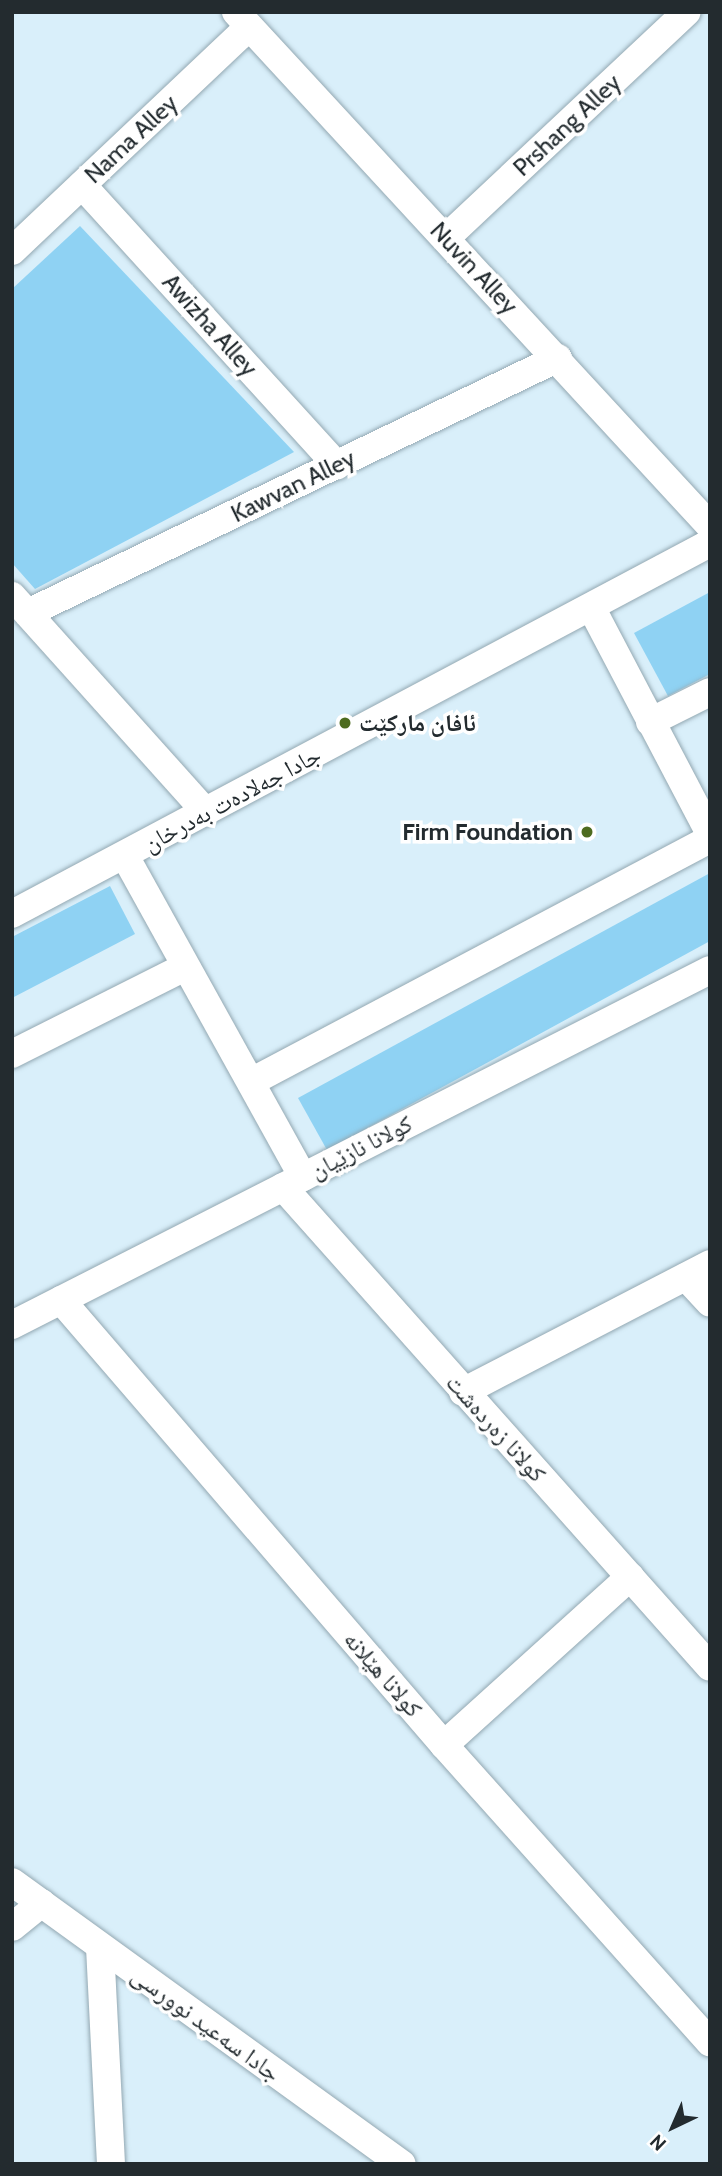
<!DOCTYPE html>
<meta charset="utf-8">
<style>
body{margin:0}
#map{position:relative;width:722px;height:2176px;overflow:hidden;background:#d9effa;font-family:Cabin,"Noto Naskh Arabic",sans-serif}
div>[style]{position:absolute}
.green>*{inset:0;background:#8fd2f3}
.roads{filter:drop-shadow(0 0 2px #93a8b2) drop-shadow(0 0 2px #93a8b2)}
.minor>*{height:28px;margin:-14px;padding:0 14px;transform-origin:14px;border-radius:14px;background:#fff}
.dots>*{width:19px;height:19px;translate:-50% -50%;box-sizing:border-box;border:4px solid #fff;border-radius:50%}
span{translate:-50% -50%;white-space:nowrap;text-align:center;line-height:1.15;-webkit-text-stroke:7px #fff;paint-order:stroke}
.street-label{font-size:24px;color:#232b2f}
.poi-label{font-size:24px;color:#232b2f;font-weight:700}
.left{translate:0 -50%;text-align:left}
.right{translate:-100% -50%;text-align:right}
.frame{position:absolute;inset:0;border:14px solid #232b2f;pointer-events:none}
.north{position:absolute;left:638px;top:2092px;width:70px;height:70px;-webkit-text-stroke:5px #fff;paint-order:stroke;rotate:224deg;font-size:19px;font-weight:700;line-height:28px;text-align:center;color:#232b2f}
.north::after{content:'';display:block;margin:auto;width:24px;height:32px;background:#232b2f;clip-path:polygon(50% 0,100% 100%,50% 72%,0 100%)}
</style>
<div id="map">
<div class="green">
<div style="clip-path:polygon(80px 226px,294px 452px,35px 589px,12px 563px,12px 289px)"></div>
<div style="clip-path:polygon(710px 592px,710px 674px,668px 696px,634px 633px)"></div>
<div style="clip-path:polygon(710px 873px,710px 941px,327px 1150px,298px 1098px)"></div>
<div style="clip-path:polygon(110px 886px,135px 934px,12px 998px,12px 937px)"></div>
</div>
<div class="roads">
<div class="minor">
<div style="left:236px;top:12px;width:699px;rotate:47.32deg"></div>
<div style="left:82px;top:185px;width:379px;rotate:47.7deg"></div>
<div style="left:446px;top:238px;width:330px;rotate:-43.2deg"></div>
<div style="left:12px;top:251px;width:326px;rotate:-43.4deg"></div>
<div style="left:12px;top:596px;width:290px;rotate:48.1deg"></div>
<div style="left:591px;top:607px;width:256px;rotate:62.3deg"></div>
<div style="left:28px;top:613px;width:588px;rotate:-25.69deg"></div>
<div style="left:650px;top:722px;width:67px;rotate:-26.6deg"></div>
<div style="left:125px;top:856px;width:367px;rotate:61deg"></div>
<div style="left:12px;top:914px;width:790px;rotate:-27.99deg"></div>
<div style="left:12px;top:1054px;width:194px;rotate:-26.7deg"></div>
<div style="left:251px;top:1082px;width:519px;rotate:-27.9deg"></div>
<div style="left:283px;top:1187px;width:642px;rotate:48.34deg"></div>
<div style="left:686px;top:1277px;width:35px;rotate:47deg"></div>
<div style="left:61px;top:1300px;width:587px;rotate:49.28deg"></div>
<div style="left:444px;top:1745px;width:399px;rotate:48.2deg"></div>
<div style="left:12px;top:1325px;width:783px;rotate:-26.96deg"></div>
<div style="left:463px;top:1392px;width:278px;rotate:-27.4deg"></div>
<div style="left:444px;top:1745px;width:251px;rotate:-42.1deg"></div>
<div style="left:12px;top:1882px;width:481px;rotate:35.9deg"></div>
<div style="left:12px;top:1927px;width:38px;rotate:-39deg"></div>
<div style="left:100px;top:1947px;width:217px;rotate:87.1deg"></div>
</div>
</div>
<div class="dots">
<div style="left:345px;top:723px;background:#4d6b1f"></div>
<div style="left:587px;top:832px;background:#4d6b1f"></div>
</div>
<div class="street-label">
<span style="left:567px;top:125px;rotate:-43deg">Prshang Alley</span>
<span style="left:131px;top:139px;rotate:-43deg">Nama Alley</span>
<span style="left:474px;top:268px;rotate:47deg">Nuvin Alley</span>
<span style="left:210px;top:325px;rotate:48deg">Awizha Alley</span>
<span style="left:293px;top:486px;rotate:-26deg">Kawvan Alley</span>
<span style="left:232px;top:799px;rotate:-28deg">جادا جەلادەت بەدرخان</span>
<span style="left:361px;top:1147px;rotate:-27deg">کولانا نازێیان</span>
<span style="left:496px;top:1428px;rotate:48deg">کولانا زەردەشت</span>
<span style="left:383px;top:1674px;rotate:49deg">کولانا هێلانە</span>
<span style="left:206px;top:2024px;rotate:36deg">جادا سەعید نوورسی</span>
</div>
<div class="poi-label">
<span class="left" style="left:359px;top:723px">ئافان مارکێت</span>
<span class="right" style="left:573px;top:832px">Firm Foundation</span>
</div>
<div class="frame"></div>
<div class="north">N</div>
</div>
